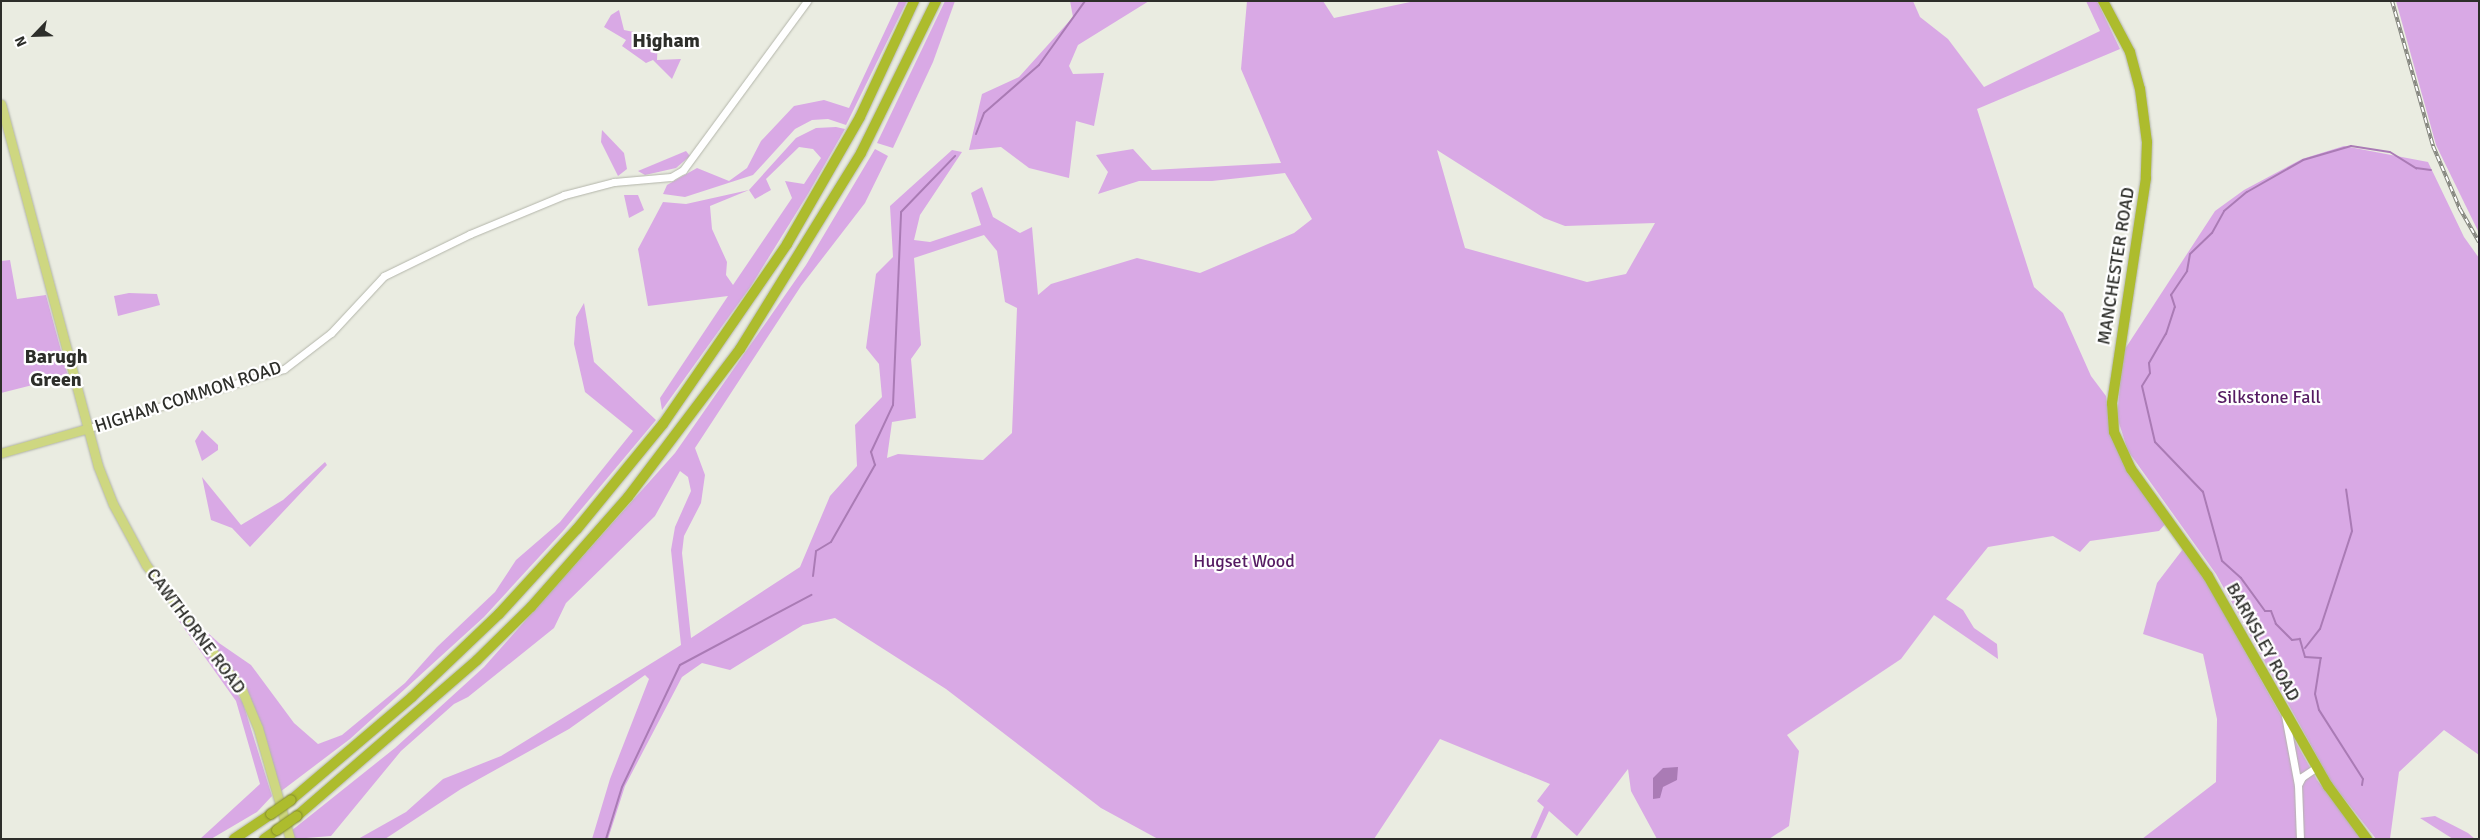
<!DOCTYPE html>
<style>
body{margin:0}
#map{position:relative;width:2480px;height:840px;overflow:hidden;background:#eaece1;font-family:Signika,sans-serif}
div>[style]{position:absolute}
.green>*{inset:0;background:#d9a9e5}
.water>*{inset:0;background:#aa7bb5}
.stream>*{height:2px;margin:-1px;padding:0 1px;transform-origin:1px;border-radius:1px;background:#aa7bb5}
.roads{filter:drop-shadow(0 0 1px #b3b5aa) drop-shadow(0 0 1px #b3b5aa)}
.minor>*{height:7px;margin:-3.5px;padding:0 3.5px;transform-origin:3.5px;border-radius:3.5px;background:#fff}
.major>*{height:9px;margin:-4.5px;padding:0 4.5px;transform-origin:4.5px;border-radius:4.5px;background:#ced781}
.highway>*{height:10px;margin:-5px;padding:0 5px;transform-origin:5px;border-radius:5px;background:#adbc2d}
.rail>*{height:4px;margin-top:-2px;transform-origin:0;background:repeating-linear-gradient(90deg,#fff 0 5.5px,#84857e 0 11px);box-sizing:border-box;border-block:1px solid #84857e}
.bridges{filter:drop-shadow(0 0 1px #808a2c) drop-shadow(0 0 1px #808a2c)}
.highway-bridge>*{height:10px;margin:-5px;padding:0 5px;transform-origin:5px;border-radius:5px;background:#adbc2d}
span{translate:-50% -50%;white-space:nowrap;text-align:center;line-height:1.15;-webkit-text-stroke:4.5px #fff;paint-order:stroke}
.street-label{font-size:18px;color:#2d2e2a}
.park-label{font-size:18px;color:#551b62}
.quarter-label{font-size:20px;color:#2d2e2a;font-weight:700}
.frame{position:absolute;inset:0;border:2px solid #2d2e2a;pointer-events:none}
.north{position:absolute;left:10px;top:10px;width:50px;height:50px;-webkit-text-stroke:4px #fff;paint-order:stroke;rotate:246deg;font-size:14px;font-weight:700;line-height:20px;text-align:center;color:#2d2e2a}
.north::after{content:'';display:block;margin:auto;width:18px;height:22px;background:#2d2e2a;clip-path:polygon(50% 0,100% 100%,50% 72%,0 100%)}
</style>
<div id="map">
<div class="green">
<div style="clip-path:polygon(899px 1px,907px 1px,846px 125px,828px 119px,812px 120px,795px 129px,753px 175px,685px 197px,663px 194px,667px 185px,697px 168px,729px 181px,747px 168px,761px 141px,794px 106px,824px 100px,849px 108px)"></div>
<div style="clip-path:polygon(945px 1px,955px 1px,933px 62px,893px 148px,877px 143px)"></div>
<div style="clip-path:polygon(1070px 1px,1149px 1px,1078px 45px,1069px 66px,1073px 74px,1104px 73px,1094px 126px,1076px 121px,1069px 178px,1029px 168px,1001px 147px,969px 150px,982px 94px,1019px 77px,1073px 17px)"></div>
<div style="clip-path:polygon(evenodd,1247px 1px,1323px 1px,1334px 18px,1415px 1px,1913px 1px,1920px 17px,1948px 39px,1984px 87px,2100px 31px,2086px 1px,2097px 1px,2120px 49px,1977px 109px,2034px 287px,2063px 313px,2091px 376px,2106px 396px,2110px 431px,2168px 521px,2159px 531px,2090px 541px,2080px 552px,2053px 536px,1988px 547px,1946px 599px,1963px 610px,1974px 628px,1997px 644px,1998px 659px,1934px 615px,1901px 659px,1787px 735px,1799px 751px,1789px 826px,1769px 839px,1657px 839px,1631px 791px,1628px 769px,1577px 836px,1549px 811px,1536px 839px,1530px 839px,1544px 807px,1537px 801px,1550px 784px,1440px 739px,1374px 839px,1158px 839px,1101px 808px,946px 689px,835px 618px,803px 625px,730px 670px,702px 663px,682px 677px,625px 786px,608px 839px,592px 839px,610px 779px,649px 679px,645px 675px,569px 729px,461px 789px,385px 839px,358px 839px,406px 812px,443px 779px,501px 756px,681px 645px,671px 550px,675px 527px,691px 491px,688px 477px,680px 471px,655px 516px,566px 603px,554px 628px,468px 697px,454px 704px,401px 751px,331px 836px,294px 839px,291px 831px,395px 748px,484px 667px,675px 453px,806px 265px,875px 149px,888px 156px,865px 203px,801px 286px,695px 448px,705px 475px,701px 503px,684px 536px,682px 553px,691px 638px,800px 567px,830px 496px,857px 466px,855px 425px,882px 397px,879px 364px,866px 348px,876px 274px,893px 257px,890px 206px,952px 150px,962px 152px,920px 215px,914px 240px,930px 242px,981px 225px,971px 193px,982px 187px,993px 217px,1020px 233px,1032px 227px,1038px 295px,1051px 284px,1137px 258px,1200px 273px,1294px 233px,1312px 219px,1285px 173px,1212px 181px,1139px 181px,1098px 194px,1108px 172px,1096px 155px,1133px 149px,1152px 170px,1281px 163px,1241px 69px,1247px 1px,1437px 150px,1544px 218px,1565px 226px,1655px 223px,1626px 274px,1587px 282px,1465px 248px,1437px 150px,1247px 1px,984px 235px,997px 251px,1005px 302px,1017px 308px,1012px 433px,983px 460px,898px 454px,887px 458px,892px 422px,916px 418px,911px 359px,921px 345px,914px 258px,984px 235px)"></div>
<div style="clip-path:polygon(2396px 1px,2479px 1px,2479px 233px,2436px 145px)"></div>
<div style="clip-path:polygon(619px 10px,624px 30px,658px 37px,657px 60px,681px 59px,672px 79px,653px 60px,646px 63px,622px 46px,626px 40px,604px 27px,611px 15px)"></div>
<div style="clip-path:polygon(evenodd,836px 127px,845px 129px,808px 194px,751px 286px,662px 410px,660px 398px,728px 296px,648px 306px,638px 249px,663px 202px,686px 204px,749px 190px,796px 138px,816px 128px,836px 127px,799px 147px,813px 149px,821px 158px,804px 184px,785px 181px,792px 198px,733px 285px,726px 275px,727px 262px,712px 229px,710px 206px,749px 190px,755px 199px,771px 190px,766px 179px,799px 147px)"></div>
<div style="clip-path:polygon(602px 130px,624px 153px,627px 169px,618px 176px,601px 142px)"></div>
<div style="clip-path:polygon(2344px 146px,2428px 162px,2464px 237px,2479px 258px,2479px 755px,2444px 730px,2399px 772px,2390px 839px,2376px 839px,2332px 783px,2216px 574px,2128px 451px,2117px 417px,2123px 352px,2215px 211px,2244px 190px,2302px 159px)"></div>
<div style="clip-path:polygon(686px 151px,690px 156px,676px 168px,645px 175px,638px 171px)"></div>
<div style="clip-path:polygon(624px 195px,638px 195px,644px 210px,629px 218px)"></div>
<div style="clip-path:polygon(10px 260px,17px 299px,46px 295px,68px 376px,1px 393px,1px 261px)"></div>
<div style="clip-path:polygon(129px 293px,157px 294px,160px 305px,118px 316px,114px 296px)"></div>
<div style="clip-path:polygon(584px 303px,594px 362px,656px 420px,563px 531px,484px 617px,350px 739px,280px 792px,250px 696px,183px 610px,219px 643px,251px 665px,294px 723px,318px 744px,342px 735px,405px 683px,437px 647px,495px 592px,516px 560px,560px 522px,633px 431px,585px 392px,574px 344px,576px 317px)"></div>
<div style="clip-path:polygon(202px 430px,218px 445px,218px 450px,202px 461px,195px 441px)"></div>
<div style="clip-path:polygon(325px 462px,327px 465px,250px 547px,232px 528px,211px 520px,202px 477px,241px 525px,283px 500px)"></div>
<div style="clip-path:polygon(2183px 549px,2205px 580px,2317px 780px,2362px 839px,2142px 839px,2216px 782px,2217px 719px,2203px 654px,2143px 634px,2157px 583px)"></div>
<div style="clip-path:polygon(174px 614px,213px 655px,243px 703px,272px 796px,257px 812px,211px 839px,200px 839px,260px 784px,236px 701px)"></div>
<div style="clip-path:polygon(2435px 816px,2468px 833px,2475px 839px,2453px 839px,2420px 818px)"></div>
</div>
<div class="water">
<div style="clip-path:polygon(1678px 767px,1677px 780px,1663px 787px,1660px 798px,1653px 799px,1653px 778px,1663px 768px)"></div>
</div>
<div class="stream">
<div style="left:976px;top:134px;width:22px;rotate:-69deg"></div>
<div style="left:984px;top:113px;width:73px;rotate:-41.1deg"></div>
<div style="left:1039px;top:65px;width:79px;rotate:-54.3deg"></div>
<div style="left:813px;top:576px;width:25px;rotate:-83deg"></div>
<div style="left:816px;top:551px;width:17px;rotate:-31deg"></div>
<div style="left:831px;top:542px;width:89px;rotate:-60.3deg"></div>
<div style="left:875px;top:465px;width:14px;rotate:-107deg"></div>
<div style="left:871px;top:452px;width:52px;rotate:-64.9deg"></div>
<div style="left:893px;top:405px;width:193px;rotate:-87.6deg"></div>
<div style="left:901px;top:212px;width:78px;rotate:-46deg"></div>
<div style="left:2305px;top:648px;width:24px;rotate:-52deg"></div>
<div style="left:2320px;top:629px;width:103px;rotate:-71.9deg"></div>
<div style="left:2352px;top:531px;width:42px;rotate:-98.1deg"></div>
<div style="left:2362px;top:785px;width:6px;rotate:-81deg"></div>
<div style="left:2363px;top:779px;width:82px;rotate:-122.5deg"></div>
<div style="left:2319px;top:710px;width:16px;rotate:-104deg"></div>
<div style="left:2315px;top:694px;width:36px;rotate:-81deg"></div>
<div style="left:2321px;top:658px;width:16px;rotate:-176deg"></div>
<div style="left:2305px;top:657px;width:19px;rotate:-106deg"></div>
<div style="left:2300px;top:639px;width:8px;rotate:173deg"></div>
<div style="left:2292px;top:640px;width:23px;rotate:-135deg"></div>
<div style="left:2276px;top:624px;width:14px;rotate:-111deg"></div>
<div style="left:2271px;top:611px;width:6px;rotate:180deg"></div>
<div style="left:2265px;top:611px;width:41px;rotate:-126deg"></div>
<div style="left:2241px;top:578px;width:25px;rotate:-138deg"></div>
<div style="left:2222px;top:561px;width:72px;rotate:-105.4deg"></div>
<div style="left:2203px;top:492px;width:69px;rotate:-133.8deg"></div>
<div style="left:2155px;top:442px;width:57px;rotate:-103.1deg"></div>
<div style="left:2142px;top:386px;width:15px;rotate:-58deg"></div>
<div style="left:2150px;top:373px;width:10px;rotate:-96deg"></div>
<div style="left:2149px;top:363px;width:34px;rotate:-60deg"></div>
<div style="left:2166px;top:334px;width:28px;rotate:-72deg"></div>
<div style="left:2175px;top:307px;width:13px;rotate:-108deg"></div>
<div style="left:2171px;top:295px;width:29px;rotate:-56deg"></div>
<div style="left:2187px;top:271px;width:17px;rotate:-80deg"></div>
<div style="left:2190px;top:254px;width:30px;rotate:-44deg"></div>
<div style="left:2212px;top:233px;width:25px;rotate:-61deg"></div>
<div style="left:2224px;top:211px;width:30px;rotate:-40deg"></div>
<div style="left:2247px;top:192px;width:64px;rotate:-29.7deg"></div>
<div style="left:2303px;top:160px;width:50px;rotate:-16.3deg"></div>
<div style="left:2351px;top:146px;width:39px;rotate:9deg"></div>
<div style="left:2390px;top:152px;width:31px;rotate:32deg"></div>
<div style="left:2416px;top:168px;width:15px;rotate:8deg"></div>
<div style="left:606px;top:839px;width:54px;rotate:-72.9deg"></div>
<div style="left:622px;top:787px;width:135px;rotate:-64.6deg"></div>
<div style="left:680px;top:665px;width:149px;rotate:-28.1deg"></div>
</div>
<div class="roads">
<div class="minor">
<div style="left:86px;top:429px;width:207px;rotate:-16.9deg"></div>
<div style="left:284px;top:369px;width:59px;rotate:-37.5deg"></div>
<div style="left:331px;top:333px;width:78px;rotate:-47.1deg"></div>
<div style="left:384px;top:276px;width:96px;rotate:-26deg"></div>
<div style="left:470px;top:234px;width:102px;rotate:-22.5deg"></div>
<div style="left:564px;top:195px;width:52px;rotate:-14.6deg"></div>
<div style="left:614px;top:182px;width:57px;rotate:-5deg"></div>
<div style="left:671px;top:177px;width:14px;rotate:-30deg"></div>
<div style="left:683px;top:170px;width:210px;rotate:-53.7deg"></div>
<div style="left:2285px;top:715px;width:71px;rotate:79.5deg"></div>
<div style="left:2298px;top:785px;width:54px;rotate:87.9deg"></div>
<div style="left:2298px;top:785px;width:9px;rotate:-63deg"></div>
<div style="left:2302px;top:777px;width:18px;rotate:-34deg"></div>
</div>
<div class="major">
<div style="left:1px;top:104px;width:375px;rotate:75deg"></div>
<div style="left:98px;top:466px;width:41px;rotate:68.5deg"></div>
<div style="left:113px;top:504px;width:69px;rotate:61.6deg"></div>
<div style="left:146px;top:565px;width:158px;rotate:52.5deg"></div>
<div style="left:242px;top:690px;width:41px;rotate:67.2deg"></div>
<div style="left:258px;top:728px;width:116px;rotate:73.9deg"></div>
<div style="left:1px;top:453px;width:88px;rotate:-15.8deg"></div>
</div>
<div class="highway">
<div style="left:2103px;top:1px;width:58px;rotate:62.1deg"></div>
<div style="left:2130px;top:52px;width:38px;rotate:75deg"></div>
<div style="left:2140px;top:89px;width:53px;rotate:82.5deg"></div>
<div style="left:2147px;top:142px;width:36px;rotate:92deg"></div>
<div style="left:2146px;top:178px;width:228px;rotate:98.6deg"></div>
<div style="left:2112px;top:403px;width:29px;rotate:86deg"></div>
<div style="left:2114px;top:432px;width:41px;rotate:65.3deg"></div>
<div style="left:2131px;top:469px;width:132px;rotate:54.3deg"></div>
<div style="left:2208px;top:576px;width:242px;rotate:60.3deg"></div>
<div style="left:2328px;top:786px;width:66px;rotate:53.7deg"></div>
<div style="left:291px;top:800px;width:159px;rotate:-40.4deg"></div>
<div style="left:412px;top:697px;width:120px;rotate:-43.7deg"></div>
<div style="left:499px;top:614px;width:115px;rotate:-47.5deg"></div>
<div style="left:577px;top:529px;width:136px;rotate:-50.7deg"></div>
<div style="left:663px;top:424px;width:219px;rotate:-55.4deg"></div>
<div style="left:787px;top:244px;width:146px;rotate:-60.1deg"></div>
<div style="left:860px;top:117px;width:128px;rotate:-65deg"></div>
<div style="left:297px;top:816px;width:238px;rotate:-40.9deg"></div>
<div style="left:477px;top:660px;width:76px;rotate:-44.5deg"></div>
<div style="left:531px;top:607px;width:147px;rotate:-48.6deg"></div>
<div style="left:628px;top:497px;width:186px;rotate:-52.9deg"></div>
<div style="left:740px;top:349px;width:230px;rotate:-58.3deg"></div>
<div style="left:861px;top:153px;width:169px;rotate:-63.7deg"></div>
<div style="left:234px;top:839px;width:45px;rotate:-34deg"></div>
<div style="left:264px;top:839px;width:16px;rotate:-35deg"></div>
</div>
</div>
<div class="rail">
<div style="left:2392px;top:1px;width:151px;rotate:74.2deg"></div>
<div style="left:2433px;top:146px;width:69px;rotate:66.8deg"></div>
<div style="left:2460px;top:209px;width:38px;rotate:60deg"></div>
</div>
<div class="bridges">
<div class="highway-bridge">
<div style="left:271px;top:814px;width:24px;rotate:-35deg"></div>
<div style="left:277px;top:830px;width:24px;rotate:-35deg"></div>
</div>
</div>
<div class="street-label">
<span style="left:2116px;top:266px;rotate:-81deg">MANCHESTER ROAD</span>
<span style="left:188px;top:397px;rotate:-18deg">HIGHAM COMMON ROAD</span>
<span style="left:196px;top:631px;rotate:53deg">CAWTHORNE ROAD</span>
<span style="left:2263px;top:642px;rotate:61deg">BARNSLEY ROAD</span>
</div>
<div class="park-label">
<span style="left:2269px;top:397px">Silkstone Fall</span>
<span style="left:1244px;top:561px">Hugset Wood</span>
</div>
<div class="quarter-label">
<span style="left:666px;top:40px">Higham</span>
<span style="left:56px;top:368px">Barugh<br>Green</span>
</div>
<div class="frame"></div>
<div class="north">N</div>
</div>
